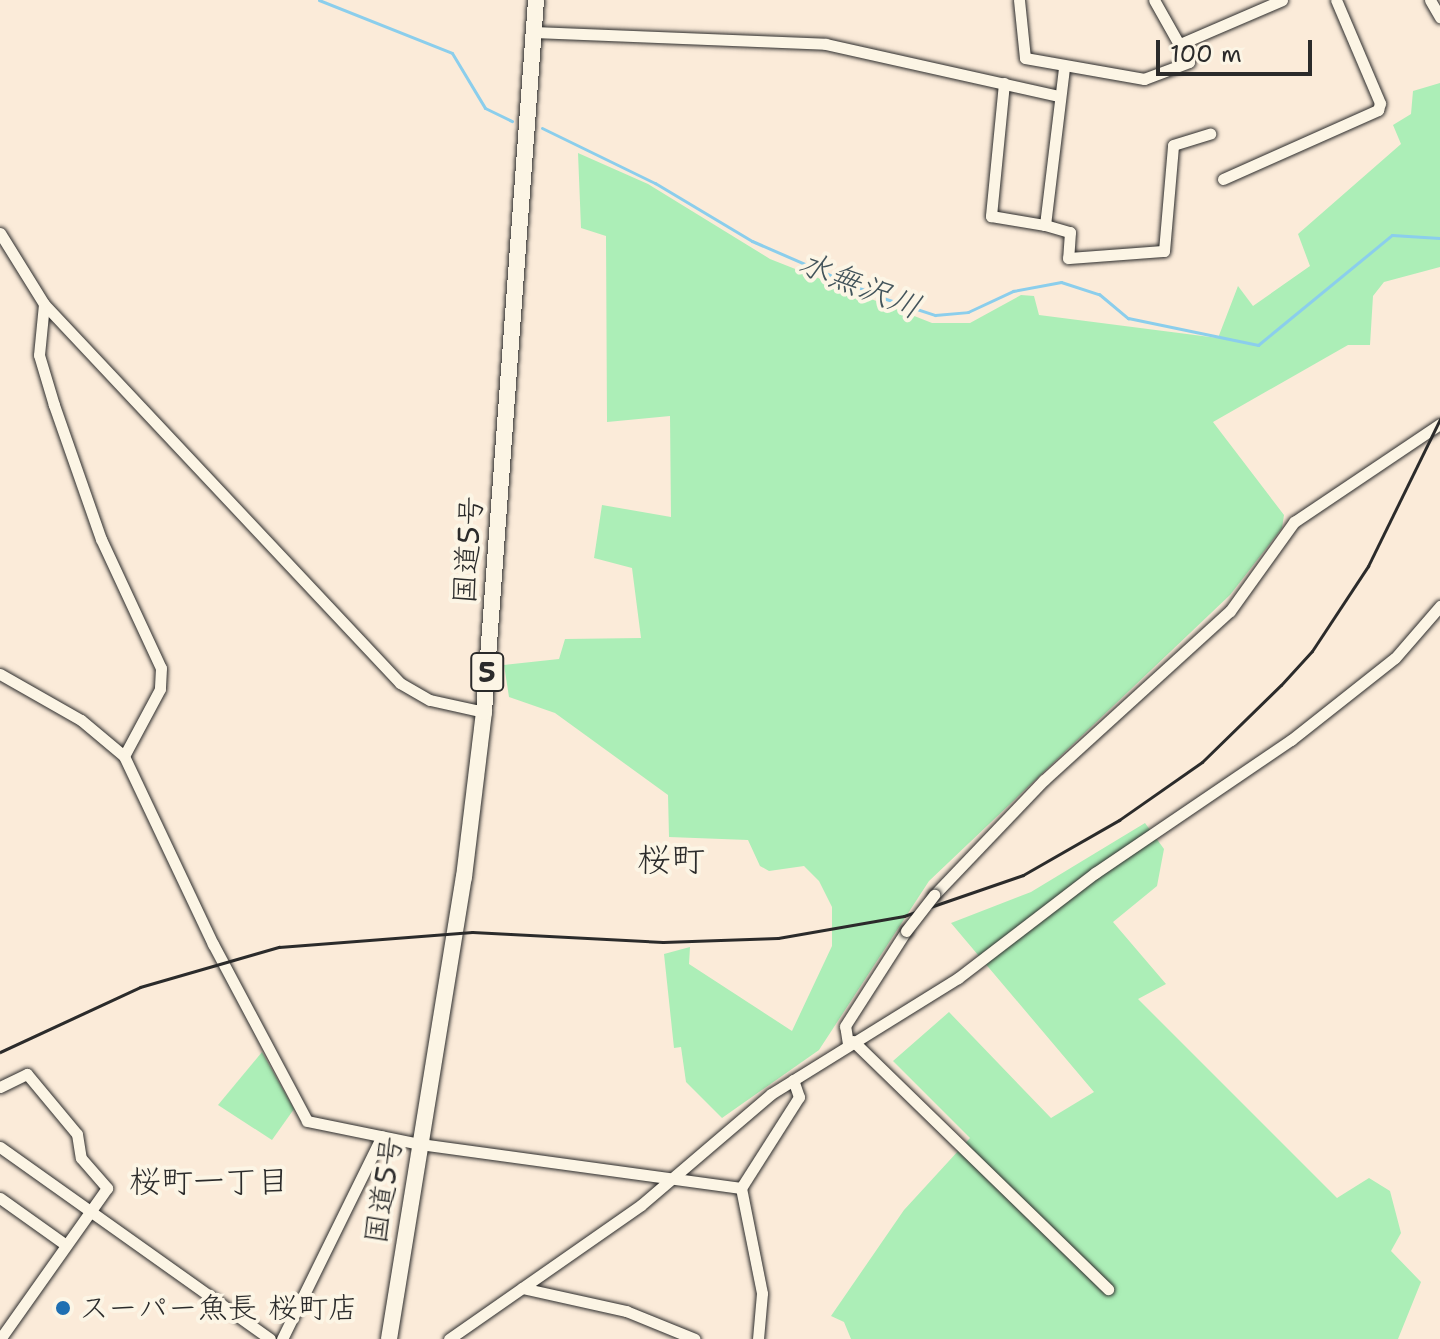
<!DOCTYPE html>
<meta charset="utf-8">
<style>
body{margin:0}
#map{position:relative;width:1440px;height:1339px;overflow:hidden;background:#fbebd9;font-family:"Shantell Sans","Klee One",sans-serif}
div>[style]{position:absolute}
.green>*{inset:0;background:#aceeb7}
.stream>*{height:3px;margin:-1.5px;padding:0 1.5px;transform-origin:1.5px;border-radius:1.5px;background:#8bceec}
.roads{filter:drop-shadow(0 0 2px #2b2b2b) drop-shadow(0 0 2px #2b2b2b)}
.minor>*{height:11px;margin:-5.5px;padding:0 5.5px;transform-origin:5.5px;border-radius:5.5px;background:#fcf5e5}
.highway>*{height:16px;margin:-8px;padding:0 8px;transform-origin:8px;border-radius:8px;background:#fcf5e5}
.rail>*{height:3px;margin:-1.5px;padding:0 1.5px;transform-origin:1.5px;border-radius:1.5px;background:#2b2b2b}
.bridges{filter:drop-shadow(0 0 2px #2b2b2b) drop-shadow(0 0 2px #2b2b2b)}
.minor-bridge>*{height:11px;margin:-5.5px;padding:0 5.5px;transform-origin:5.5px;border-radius:5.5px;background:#fcf5e5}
.dots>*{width:22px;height:22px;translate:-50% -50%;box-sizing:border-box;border:4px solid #fcf5e5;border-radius:50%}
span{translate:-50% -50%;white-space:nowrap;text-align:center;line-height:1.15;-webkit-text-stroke:8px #fcf5e5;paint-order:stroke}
.shield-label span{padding:2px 6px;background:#fcf5e5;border:2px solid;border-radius:6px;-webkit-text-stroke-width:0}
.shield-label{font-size:28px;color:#2b2b2b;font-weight:700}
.street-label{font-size:30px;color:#2b2b2b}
.poi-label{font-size:30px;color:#2b2b2b}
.left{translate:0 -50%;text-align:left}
.water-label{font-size:32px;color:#43545b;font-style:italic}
.neighbourhood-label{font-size:32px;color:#2b2b2b}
.quarter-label{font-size:34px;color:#2b2b2b}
.scale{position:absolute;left:1156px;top:40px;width:156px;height:36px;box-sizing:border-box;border:4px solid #2b2b2b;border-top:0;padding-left:10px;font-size:24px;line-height:28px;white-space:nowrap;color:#2b2b2b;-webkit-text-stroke:6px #fcf5e5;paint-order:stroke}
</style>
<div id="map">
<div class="green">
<div style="clip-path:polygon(1440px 83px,1440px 267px,1384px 282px,1373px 296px,1370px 345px,1348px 345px,1213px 422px,1284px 515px,1282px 528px,1230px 595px,929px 881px,819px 1050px,722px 1118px,686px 1082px,681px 1047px,674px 1048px,664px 954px,690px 947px,689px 964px,792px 1031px,832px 946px,832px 907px,819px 881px,804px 866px,769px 871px,760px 866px,748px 840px,669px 837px,668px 795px,555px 713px,509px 697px,504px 665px,559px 659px,565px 639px,641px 638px,632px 568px,594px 558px,602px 505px,671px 517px,670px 416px,607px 422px,606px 236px,581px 228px,578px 153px,648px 184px,770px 259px,932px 323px,970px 323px,1021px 295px,1034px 296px,1039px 315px,1218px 338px,1238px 286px,1253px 306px,1310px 266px,1298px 234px,1401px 144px,1393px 125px,1411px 114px,1413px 91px)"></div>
<div style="clip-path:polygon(1145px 823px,1164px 849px,1157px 886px,1113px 922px,1166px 984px,1138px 999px,1337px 1198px,1369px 1178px,1390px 1191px,1401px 1233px,1391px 1251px,1421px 1282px,1398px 1339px,851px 1339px,844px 1322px,831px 1316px,904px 1210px,970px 1138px,893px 1061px,949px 1012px,1051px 1118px,1094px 1092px,951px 923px,1031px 892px)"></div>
<div style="clip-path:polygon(262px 1052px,294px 1109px,272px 1140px,218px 1105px)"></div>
</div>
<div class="stream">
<div style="left:319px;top:0;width:143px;rotate:21.7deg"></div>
<div style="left:452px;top:53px;width:64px;rotate:59deg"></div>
<div style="left:485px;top:108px;width:30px;rotate:26deg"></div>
<div style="left:542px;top:128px;width:126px;rotate:26deg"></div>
<div style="left:655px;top:183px;width:113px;rotate:30.9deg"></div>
<div style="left:752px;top:241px;width:143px;rotate:23.5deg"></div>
<div style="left:883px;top:298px;width:55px;rotate:18.1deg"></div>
<div style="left:935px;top:315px;width:33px;rotate:-5deg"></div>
<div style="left:968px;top:312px;width:50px;rotate:-25deg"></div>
<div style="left:1013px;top:291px;width:49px;rotate:-10.6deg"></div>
<div style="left:1061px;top:282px;width:40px;rotate:18deg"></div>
<div style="left:1099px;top:294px;width:38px;rotate:40deg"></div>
<div style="left:1128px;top:318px;width:133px;rotate:11.7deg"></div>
<div style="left:1258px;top:345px;width:173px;rotate:-39.4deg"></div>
<div style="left:1392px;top:235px;width:48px;rotate:3.6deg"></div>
</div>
<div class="roads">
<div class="minor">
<div style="left:1019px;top:0;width:58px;rotate:84.1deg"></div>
<div style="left:1025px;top:58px;width:121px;rotate:10deg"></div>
<div style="left:1144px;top:79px;width:48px;rotate:-20.7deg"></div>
<div style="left:1189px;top:62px;width:71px;rotate:-119.4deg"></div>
<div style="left:1430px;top:0;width:20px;rotate:60deg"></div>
<div style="left:533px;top:32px;width:293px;rotate:2.3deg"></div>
<div style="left:826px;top:44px;width:238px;rotate:12.6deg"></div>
<div style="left:1180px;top:44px;width:111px;rotate:-23.3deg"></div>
<div style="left:1004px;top:83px;width:134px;rotate:95.6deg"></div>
<div style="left:991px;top:216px;width:55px;rotate:9.5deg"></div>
<div style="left:1045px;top:225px;width:159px;rotate:-83.1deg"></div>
<div style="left:1223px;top:179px;width:170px;rotate:-24deg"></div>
<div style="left:1378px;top:110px;width:7px;rotate:-74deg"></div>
<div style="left:1380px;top:103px;width:112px;rotate:-113.1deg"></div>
<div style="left:1045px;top:225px;width:26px;rotate:16deg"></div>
<div style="left:1070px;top:232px;width:26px;rotate:94deg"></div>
<div style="left:1068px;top:258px;width:96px;rotate:-4.2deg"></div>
<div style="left:1164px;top:251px;width:106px;rotate:-85.1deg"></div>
<div style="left:1173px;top:145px;width:39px;rotate:-17deg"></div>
<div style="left:0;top:233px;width:84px;rotate:58.2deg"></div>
<div style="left:44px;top:304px;width:51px;rotate:95.6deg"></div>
<div style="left:39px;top:355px;width:52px;rotate:73.3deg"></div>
<div style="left:54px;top:405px;width:142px;rotate:70.7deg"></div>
<div style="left:101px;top:539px;width:142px;rotate:65.1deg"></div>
<div style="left:161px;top:668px;width:21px;rotate:93deg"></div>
<div style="left:160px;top:689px;width:76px;rotate:118.2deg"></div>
<div style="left:44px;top:304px;width:520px;rotate:46.79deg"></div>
<div style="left:400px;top:683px;width:34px;rotate:30deg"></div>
<div style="left:430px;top:700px;width:55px;rotate:12.5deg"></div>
<div style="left:0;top:674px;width:93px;rotate:29.6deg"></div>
<div style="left:81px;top:720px;width:56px;rotate:39.9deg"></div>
<div style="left:124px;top:756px;width:208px;rotate:64.7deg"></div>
<div style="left:213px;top:944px;width:200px;rotate:62deg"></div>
<div style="left:307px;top:1121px;width:115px;rotate:11.5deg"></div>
<div style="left:420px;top:1144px;width:324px;rotate:7.8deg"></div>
<div style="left:934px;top:895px;width:159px;rotate:-46.3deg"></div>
<div style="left:1044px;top:780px;width:251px;rotate:-42.3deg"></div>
<div style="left:1230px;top:611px;width:110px;rotate:-54.3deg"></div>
<div style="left:1294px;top:522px;width:176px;rotate:-33.9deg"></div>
<div style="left:853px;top:1041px;width:356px;rotate:44.2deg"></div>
<div style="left:848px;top:1044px;width:18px;rotate:-99deg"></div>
<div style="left:845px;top:1026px;width:113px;rotate:-57.3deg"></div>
<div style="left:0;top:1087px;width:30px;rotate:-26deg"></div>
<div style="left:27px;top:1074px;width:78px;rotate:50.2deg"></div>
<div style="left:77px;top:1134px;width:24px;rotate:81deg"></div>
<div style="left:81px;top:1158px;width:40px;rotate:49deg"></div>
<div style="left:107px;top:1188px;width:185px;rotate:125.3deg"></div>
<div style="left:0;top:1147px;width:331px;rotate:35.4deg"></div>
<div style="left:0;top:1198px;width:81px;rotate:35.5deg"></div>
<div style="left:522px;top:1288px;width:107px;rotate:12.5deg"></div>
<div style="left:626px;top:1311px;width:74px;rotate:22.1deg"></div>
<div style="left:282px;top:1339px;width:226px;rotate:-63.8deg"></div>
<div style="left:449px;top:1339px;width:234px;rotate:-34.9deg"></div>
<div style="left:641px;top:1205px;width:171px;rotate:-40.5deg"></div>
<div style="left:771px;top:1094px;width:220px;rotate:-31.8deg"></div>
<div style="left:958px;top:978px;width:173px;rotate:-37.5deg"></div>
<div style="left:1095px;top:873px;width:237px;rotate:-34.2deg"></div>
<div style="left:1291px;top:740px;width:132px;rotate:-38.3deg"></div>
<div style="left:1395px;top:658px;width:69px;rotate:-49.1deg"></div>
<div style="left:758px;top:1339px;width:46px;rotate:-85deg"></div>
<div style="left:762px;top:1293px;width:107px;rotate:-101.3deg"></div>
<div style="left:741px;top:1188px;width:108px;rotate:-57.5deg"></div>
<div style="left:799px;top:1097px;width:18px;rotate:-109deg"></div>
</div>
<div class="highway">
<div style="left:389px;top:1339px;width:468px;rotate:-80.8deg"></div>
<div style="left:464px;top:877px;width:166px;rotate:-83.1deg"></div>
<div style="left:484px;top:712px;width:714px;rotate:-85.82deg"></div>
</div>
</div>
<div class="rail">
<div style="left:0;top:1052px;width:154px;rotate:-24.9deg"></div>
<div style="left:140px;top:987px;width:145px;rotate:-16.1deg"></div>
<div style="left:279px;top:947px;width:194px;rotate:-4.4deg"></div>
<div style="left:472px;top:932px;width:191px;rotate:3deg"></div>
<div style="left:663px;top:942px;width:115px;rotate:-2deg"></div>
<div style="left:778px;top:938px;width:128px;rotate:-9.9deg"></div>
<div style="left:904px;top:916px;width:126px;rotate:-19deg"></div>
<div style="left:1023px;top:875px;width:111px;rotate:-29.8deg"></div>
<div style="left:1119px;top:820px;width:101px;rotate:-34.9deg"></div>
<div style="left:1202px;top:762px;width:110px;rotate:-44.3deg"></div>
<div style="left:1281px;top:685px;width:46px;rotate:-47.6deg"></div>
<div style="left:1312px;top:651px;width:102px;rotate:-56.6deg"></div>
<div style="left:1368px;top:566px;width:164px;rotate:-63.9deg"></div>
</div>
<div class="bridges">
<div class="minor-bridge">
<div style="left:906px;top:931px;width:46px;rotate:-52.1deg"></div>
</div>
</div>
<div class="dots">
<div style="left:63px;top:1308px;background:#1f6fb2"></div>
</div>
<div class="shield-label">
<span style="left:487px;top:672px">5</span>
</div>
<div class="street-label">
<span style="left:468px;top:550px;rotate:-86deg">国道5号</span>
<span style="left:384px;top:1190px;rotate:-81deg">国道5号</span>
</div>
<div class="poi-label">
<span class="left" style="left:79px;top:1308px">スーパー魚長 桜町店</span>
</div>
<div class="water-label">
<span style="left:860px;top:285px;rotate:22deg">水無沢川</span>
</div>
<div class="neighbourhood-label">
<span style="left:209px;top:1181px">桜町一丁目</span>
</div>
<div class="quarter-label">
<span style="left:671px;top:860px">桜町</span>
</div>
<div class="scale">100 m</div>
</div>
